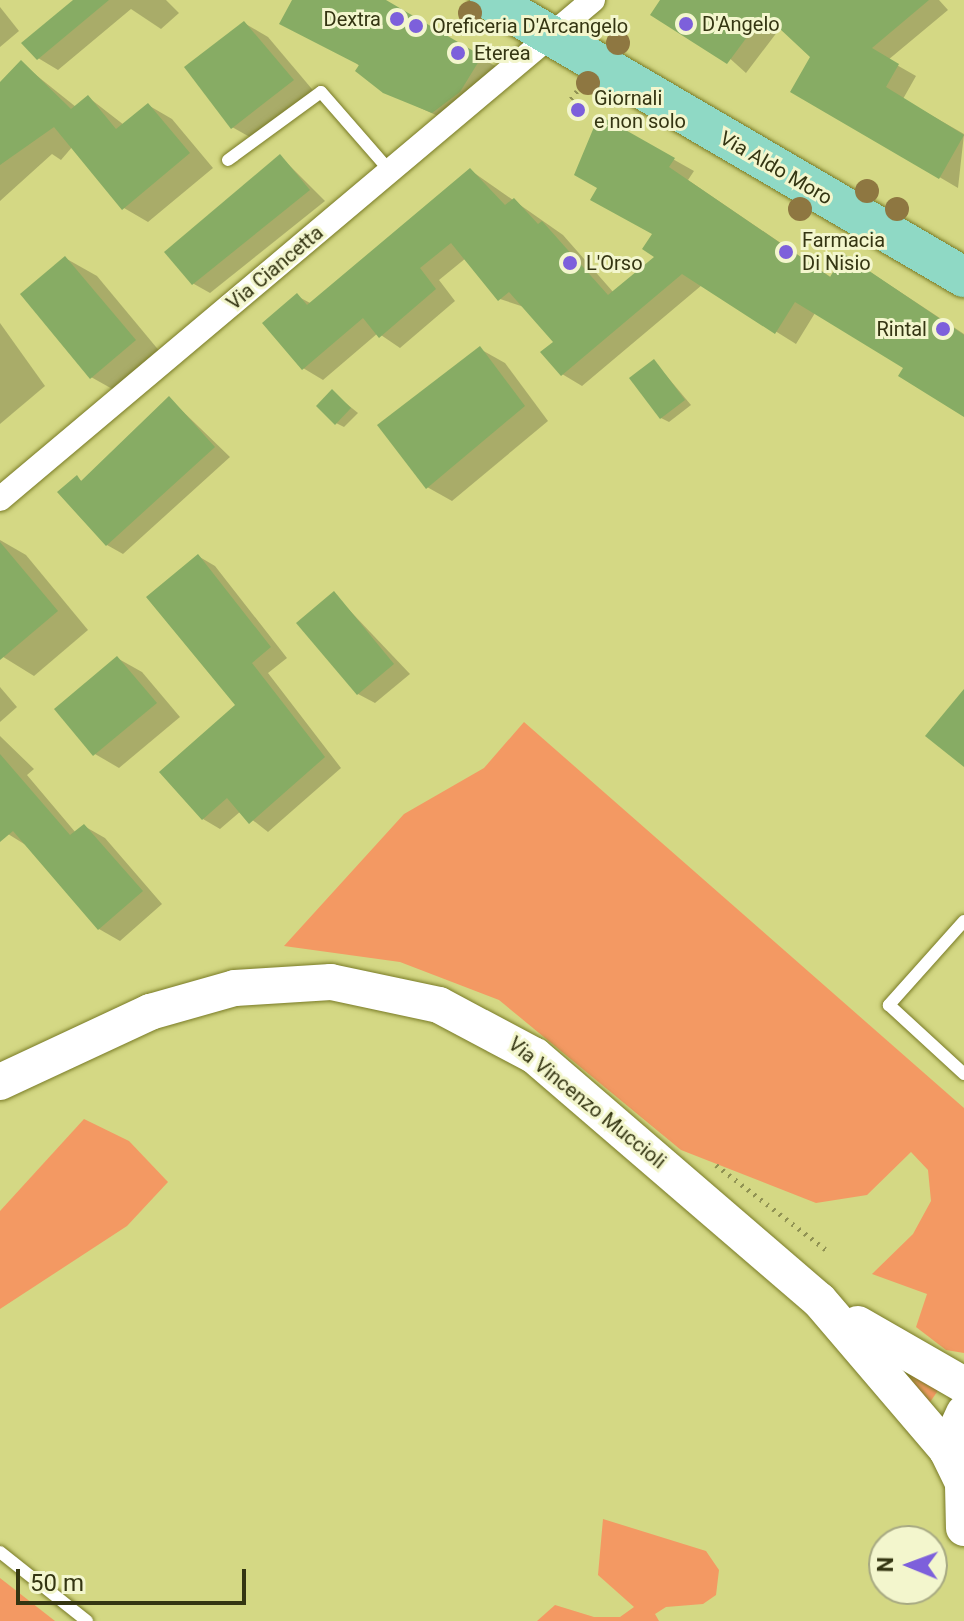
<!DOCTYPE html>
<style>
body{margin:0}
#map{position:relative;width:964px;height:1621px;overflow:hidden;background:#d4d884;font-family:Roboto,sans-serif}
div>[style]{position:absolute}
.green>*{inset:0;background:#f39963}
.shadow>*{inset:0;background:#0003}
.building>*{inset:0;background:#87ac64}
.path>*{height:5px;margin-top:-2.5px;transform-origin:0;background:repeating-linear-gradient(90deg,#909253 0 2px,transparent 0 8px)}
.roads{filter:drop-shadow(0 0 2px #797b26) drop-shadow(0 0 2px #797b26)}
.lane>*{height:12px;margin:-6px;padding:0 6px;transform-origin:6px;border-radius:6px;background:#fff}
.street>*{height:24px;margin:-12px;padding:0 12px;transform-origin:12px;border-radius:12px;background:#fff}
.secondary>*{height:36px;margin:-18px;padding:0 18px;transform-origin:18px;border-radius:18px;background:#fff}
.primary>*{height:40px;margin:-20px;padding:0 20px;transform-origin:20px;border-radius:20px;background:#8fd9c5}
.trees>*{width:24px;height:24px;margin:-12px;border-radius:50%;background:#8e7741}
.dots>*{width:22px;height:22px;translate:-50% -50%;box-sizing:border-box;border:4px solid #f3f6cd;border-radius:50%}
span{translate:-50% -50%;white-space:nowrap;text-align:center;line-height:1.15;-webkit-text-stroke:6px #f3f6cd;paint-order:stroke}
.poi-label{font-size:20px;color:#343512}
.right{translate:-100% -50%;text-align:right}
.left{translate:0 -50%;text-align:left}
.street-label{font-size:20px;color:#343512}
.north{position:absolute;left:868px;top:1525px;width:80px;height:80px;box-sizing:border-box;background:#f3f6cd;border:2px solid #a7a982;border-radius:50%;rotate:271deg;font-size:22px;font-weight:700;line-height:32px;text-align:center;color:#343512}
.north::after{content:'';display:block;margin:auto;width:28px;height:36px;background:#7d60db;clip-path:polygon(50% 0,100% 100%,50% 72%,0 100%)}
.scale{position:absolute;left:16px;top:1569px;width:230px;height:36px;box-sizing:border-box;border:4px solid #343512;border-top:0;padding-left:10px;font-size:24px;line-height:28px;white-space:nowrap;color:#343512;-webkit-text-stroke:6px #f3f6cd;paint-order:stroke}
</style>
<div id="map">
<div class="green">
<div style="clip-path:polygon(524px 722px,964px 1108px,964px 1353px,946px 1350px,916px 1327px,927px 1294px,872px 1274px,913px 1234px,931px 1201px,928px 1170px,911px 1152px,867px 1195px,816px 1203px,681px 1150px,499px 1000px,400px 962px,284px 946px,404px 814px,484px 768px)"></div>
<div style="clip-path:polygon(84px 1119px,129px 1141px,168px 1182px,127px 1226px,0 1309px,0 1211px)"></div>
<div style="clip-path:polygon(901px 1367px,944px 1382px,928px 1405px,915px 1385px)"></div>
<div style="clip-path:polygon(603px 1519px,706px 1551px,719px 1570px,716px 1595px,703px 1604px,666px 1607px,655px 1614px,659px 1621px,537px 1621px,555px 1605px,594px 1617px,620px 1617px,634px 1607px,598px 1575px)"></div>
<div style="clip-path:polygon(0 1578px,55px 1621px,0 1621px)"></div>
</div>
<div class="shadow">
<div style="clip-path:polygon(76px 0,166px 0,179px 13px,161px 29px,131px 9px,58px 70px,38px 58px)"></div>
<div style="clip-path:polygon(294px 0,371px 0,503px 70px,455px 124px,384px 91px)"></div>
<div style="clip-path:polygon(665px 0,939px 0,948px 10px,888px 60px,916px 76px,903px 99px,964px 134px,958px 188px,793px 91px,813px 57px,781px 27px,746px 73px)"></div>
<div style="clip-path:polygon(0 7px,19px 31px,0 47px)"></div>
<div style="clip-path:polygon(244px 23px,268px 37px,317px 95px,257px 141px,232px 127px)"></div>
<div style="clip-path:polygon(21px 63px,76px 107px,88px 97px,124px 125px,148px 105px,172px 119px,213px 168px,148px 222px,124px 208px,73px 146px,61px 160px,52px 154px,0 201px,0 85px)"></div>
<div style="clip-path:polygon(600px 118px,694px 171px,688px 180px,832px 278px,864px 268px,964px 334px,964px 414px,906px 368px,815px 313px,796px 344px,702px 285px,582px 386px,562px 374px,555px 342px,524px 307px,500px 299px,466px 258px,439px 280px,455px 301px,400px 348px,378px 333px,323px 380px,303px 368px,297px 296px,312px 304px,470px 170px,563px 235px,614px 293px,658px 256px,654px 233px,600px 187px)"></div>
<div style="clip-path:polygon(280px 156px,325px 201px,210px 293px,194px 284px,167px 252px)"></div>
<div style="clip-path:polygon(65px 258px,97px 276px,166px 359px,123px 395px,91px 377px)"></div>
<div style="clip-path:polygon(0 323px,45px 386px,0 424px)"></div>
<div style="clip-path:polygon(480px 349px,505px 363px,548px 421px,452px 501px,427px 487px)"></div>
<div style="clip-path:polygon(654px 361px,691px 405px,669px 422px,661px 418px)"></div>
<div style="clip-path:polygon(332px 392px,358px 413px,344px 427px,336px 423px)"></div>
<div style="clip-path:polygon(169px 398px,230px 457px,123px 554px,107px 545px,77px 478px,83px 482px)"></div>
<div style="clip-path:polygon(0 540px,26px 555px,88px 630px,34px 676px,0 655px)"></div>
<div style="clip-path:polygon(198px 556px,215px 566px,287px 658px,268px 673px,341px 768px,268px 832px,241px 811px,220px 829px,203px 819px,238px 705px)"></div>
<div style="clip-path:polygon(334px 594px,410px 674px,375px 703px,358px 694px)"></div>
<div style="clip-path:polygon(117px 658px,142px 672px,180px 717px,119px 768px,95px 754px)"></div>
<div style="clip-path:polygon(0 687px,17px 707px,0 722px)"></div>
<div style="clip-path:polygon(0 736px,34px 769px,27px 775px,76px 833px,84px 826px,105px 838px,162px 904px,120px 941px,99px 929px,29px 847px,0 829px)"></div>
</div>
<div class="building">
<div style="clip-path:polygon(73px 0,109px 0,37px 60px,21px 43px)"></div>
<div style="clip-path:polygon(292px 0,386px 0,482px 56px,460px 92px,432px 113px,383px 93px,355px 71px,359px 65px,279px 24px)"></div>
<div style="clip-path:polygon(660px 0,929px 0,872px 48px,899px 64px,886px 87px,964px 135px,939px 179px,790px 92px,810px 57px,764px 14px,727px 64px,650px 15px)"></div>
<div style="clip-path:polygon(244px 21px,294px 80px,231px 129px,184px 67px)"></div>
<div style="clip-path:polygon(21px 60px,71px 109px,88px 95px,116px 129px,148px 103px,190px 153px,122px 210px,54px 127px,0 165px,0 82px)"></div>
<div style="clip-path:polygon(599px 115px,675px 158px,669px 167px,830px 277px,844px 254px,964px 335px,964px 417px,898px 376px,903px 368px,795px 302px,775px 334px,682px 274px,561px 376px,540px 352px,553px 342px,509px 292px,498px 301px,451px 243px,420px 268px,436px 289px,379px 338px,363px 318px,302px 370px,262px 323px,297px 293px,307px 305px,470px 168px,505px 205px,514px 198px,538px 224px,542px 221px,608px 295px,654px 257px,642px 249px,652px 234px,590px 200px,597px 188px,574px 175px)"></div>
<div style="clip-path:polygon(280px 154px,310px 190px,192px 285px,164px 252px)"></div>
<div style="clip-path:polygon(65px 256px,136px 340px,90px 379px,20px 294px)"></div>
<div style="clip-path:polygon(480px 346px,525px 406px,426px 489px,377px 425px)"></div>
<div style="clip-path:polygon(654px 359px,685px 400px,660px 419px,629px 378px)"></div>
<div style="clip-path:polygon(332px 389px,351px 408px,335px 425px,316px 406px)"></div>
<div style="clip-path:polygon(169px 396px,215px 447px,106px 546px,57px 492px,77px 475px,81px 481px)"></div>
<div style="clip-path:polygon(0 542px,58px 611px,0 660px)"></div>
<div style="clip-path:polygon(198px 554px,271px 647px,252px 663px,325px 757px,249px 824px,227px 798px,202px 820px,159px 772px,235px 705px,146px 597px)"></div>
<div style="clip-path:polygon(334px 591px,394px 664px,357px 695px,296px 623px)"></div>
<div style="clip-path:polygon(117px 656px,157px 703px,93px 756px,54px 709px)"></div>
<div style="clip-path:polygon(964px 689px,964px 767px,925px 736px)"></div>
<div style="clip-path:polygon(0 754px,70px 835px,84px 824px,143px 891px,98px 930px,13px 831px,0 842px)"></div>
</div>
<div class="path">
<div style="left:571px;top:99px;width:10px;rotate:-53deg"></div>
<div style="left:716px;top:1165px;width:143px;rotate:37.6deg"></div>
</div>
<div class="roads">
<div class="lane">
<div style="left:228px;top:160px;width:115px;rotate:-36.2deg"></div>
<div style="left:321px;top:92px;width:105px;rotate:48.9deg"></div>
<div style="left:964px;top:921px;width:113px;rotate:131.8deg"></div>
<div style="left:889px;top:1005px;width:102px;rotate:42.6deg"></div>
<div style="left:0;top:1552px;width:111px;rotate:38.4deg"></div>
</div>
<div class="street">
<div style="left:0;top:499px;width:775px;rotate:-40.08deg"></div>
</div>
<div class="secondary">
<div style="left:0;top:1082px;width:166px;rotate:-25deg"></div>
<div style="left:150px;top:1012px;width:88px;rotate:-15.8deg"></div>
<div style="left:235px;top:988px;width:96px;rotate:-3.6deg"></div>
<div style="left:331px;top:982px;width:110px;rotate:12deg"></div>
<div style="left:439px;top:1005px;width:109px;rotate:28deg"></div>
<div style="left:535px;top:1056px;width:374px;rotate:40.7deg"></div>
<div style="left:819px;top:1300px;width:197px;rotate:49.5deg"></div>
<div style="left:858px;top:1324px;width:122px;rotate:29.9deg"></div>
<div style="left:964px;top:1413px;width:41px;rotate:114.7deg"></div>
<div style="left:947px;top:1450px;width:39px;rotate:64deg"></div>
<div style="left:963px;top:1485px;width:43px;rotate:88.7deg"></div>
</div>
<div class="primary">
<div style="left:490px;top:0;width:549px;rotate:30.3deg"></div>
</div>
</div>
<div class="trees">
<div style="left:470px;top:13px"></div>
<div style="left:618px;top:43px"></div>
<div style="left:588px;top:83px"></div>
<div style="left:867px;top:191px"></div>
<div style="left:800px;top:209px"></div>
<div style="left:897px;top:209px"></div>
</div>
<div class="dots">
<div style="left:397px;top:19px;background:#7d60db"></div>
<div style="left:686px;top:24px;background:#7d60db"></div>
<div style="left:416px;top:26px;background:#7d60db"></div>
<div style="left:458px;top:53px;background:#7d60db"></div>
<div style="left:578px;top:110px;background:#7d60db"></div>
<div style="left:786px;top:252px;background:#7d60db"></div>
<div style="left:570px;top:263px;background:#7d60db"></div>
<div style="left:943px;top:329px;background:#7d60db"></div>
</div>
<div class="poi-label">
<span class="right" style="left:381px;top:19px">Dextra</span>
<span class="left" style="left:702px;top:24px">D'Angelo</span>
<span class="left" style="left:432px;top:26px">Oreficeria D'Arcangelo</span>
<span class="left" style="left:474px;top:53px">Eterea</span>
<span class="left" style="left:594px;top:110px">Giornali<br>e non solo</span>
<span class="left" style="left:802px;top:252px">Farmacia<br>Di Nisio</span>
<span class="left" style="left:586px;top:263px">L'Orso</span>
<span class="right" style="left:927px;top:329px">Rintal</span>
</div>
<div class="street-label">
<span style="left:776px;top:168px;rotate:30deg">Via Aldo Moro</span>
<span style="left:275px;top:268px;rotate:-40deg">Via Ciancetta</span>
<span style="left:587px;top:1103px;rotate:39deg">Via Vincenzo Muccioli</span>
</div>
<div class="north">N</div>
<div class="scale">50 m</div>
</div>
